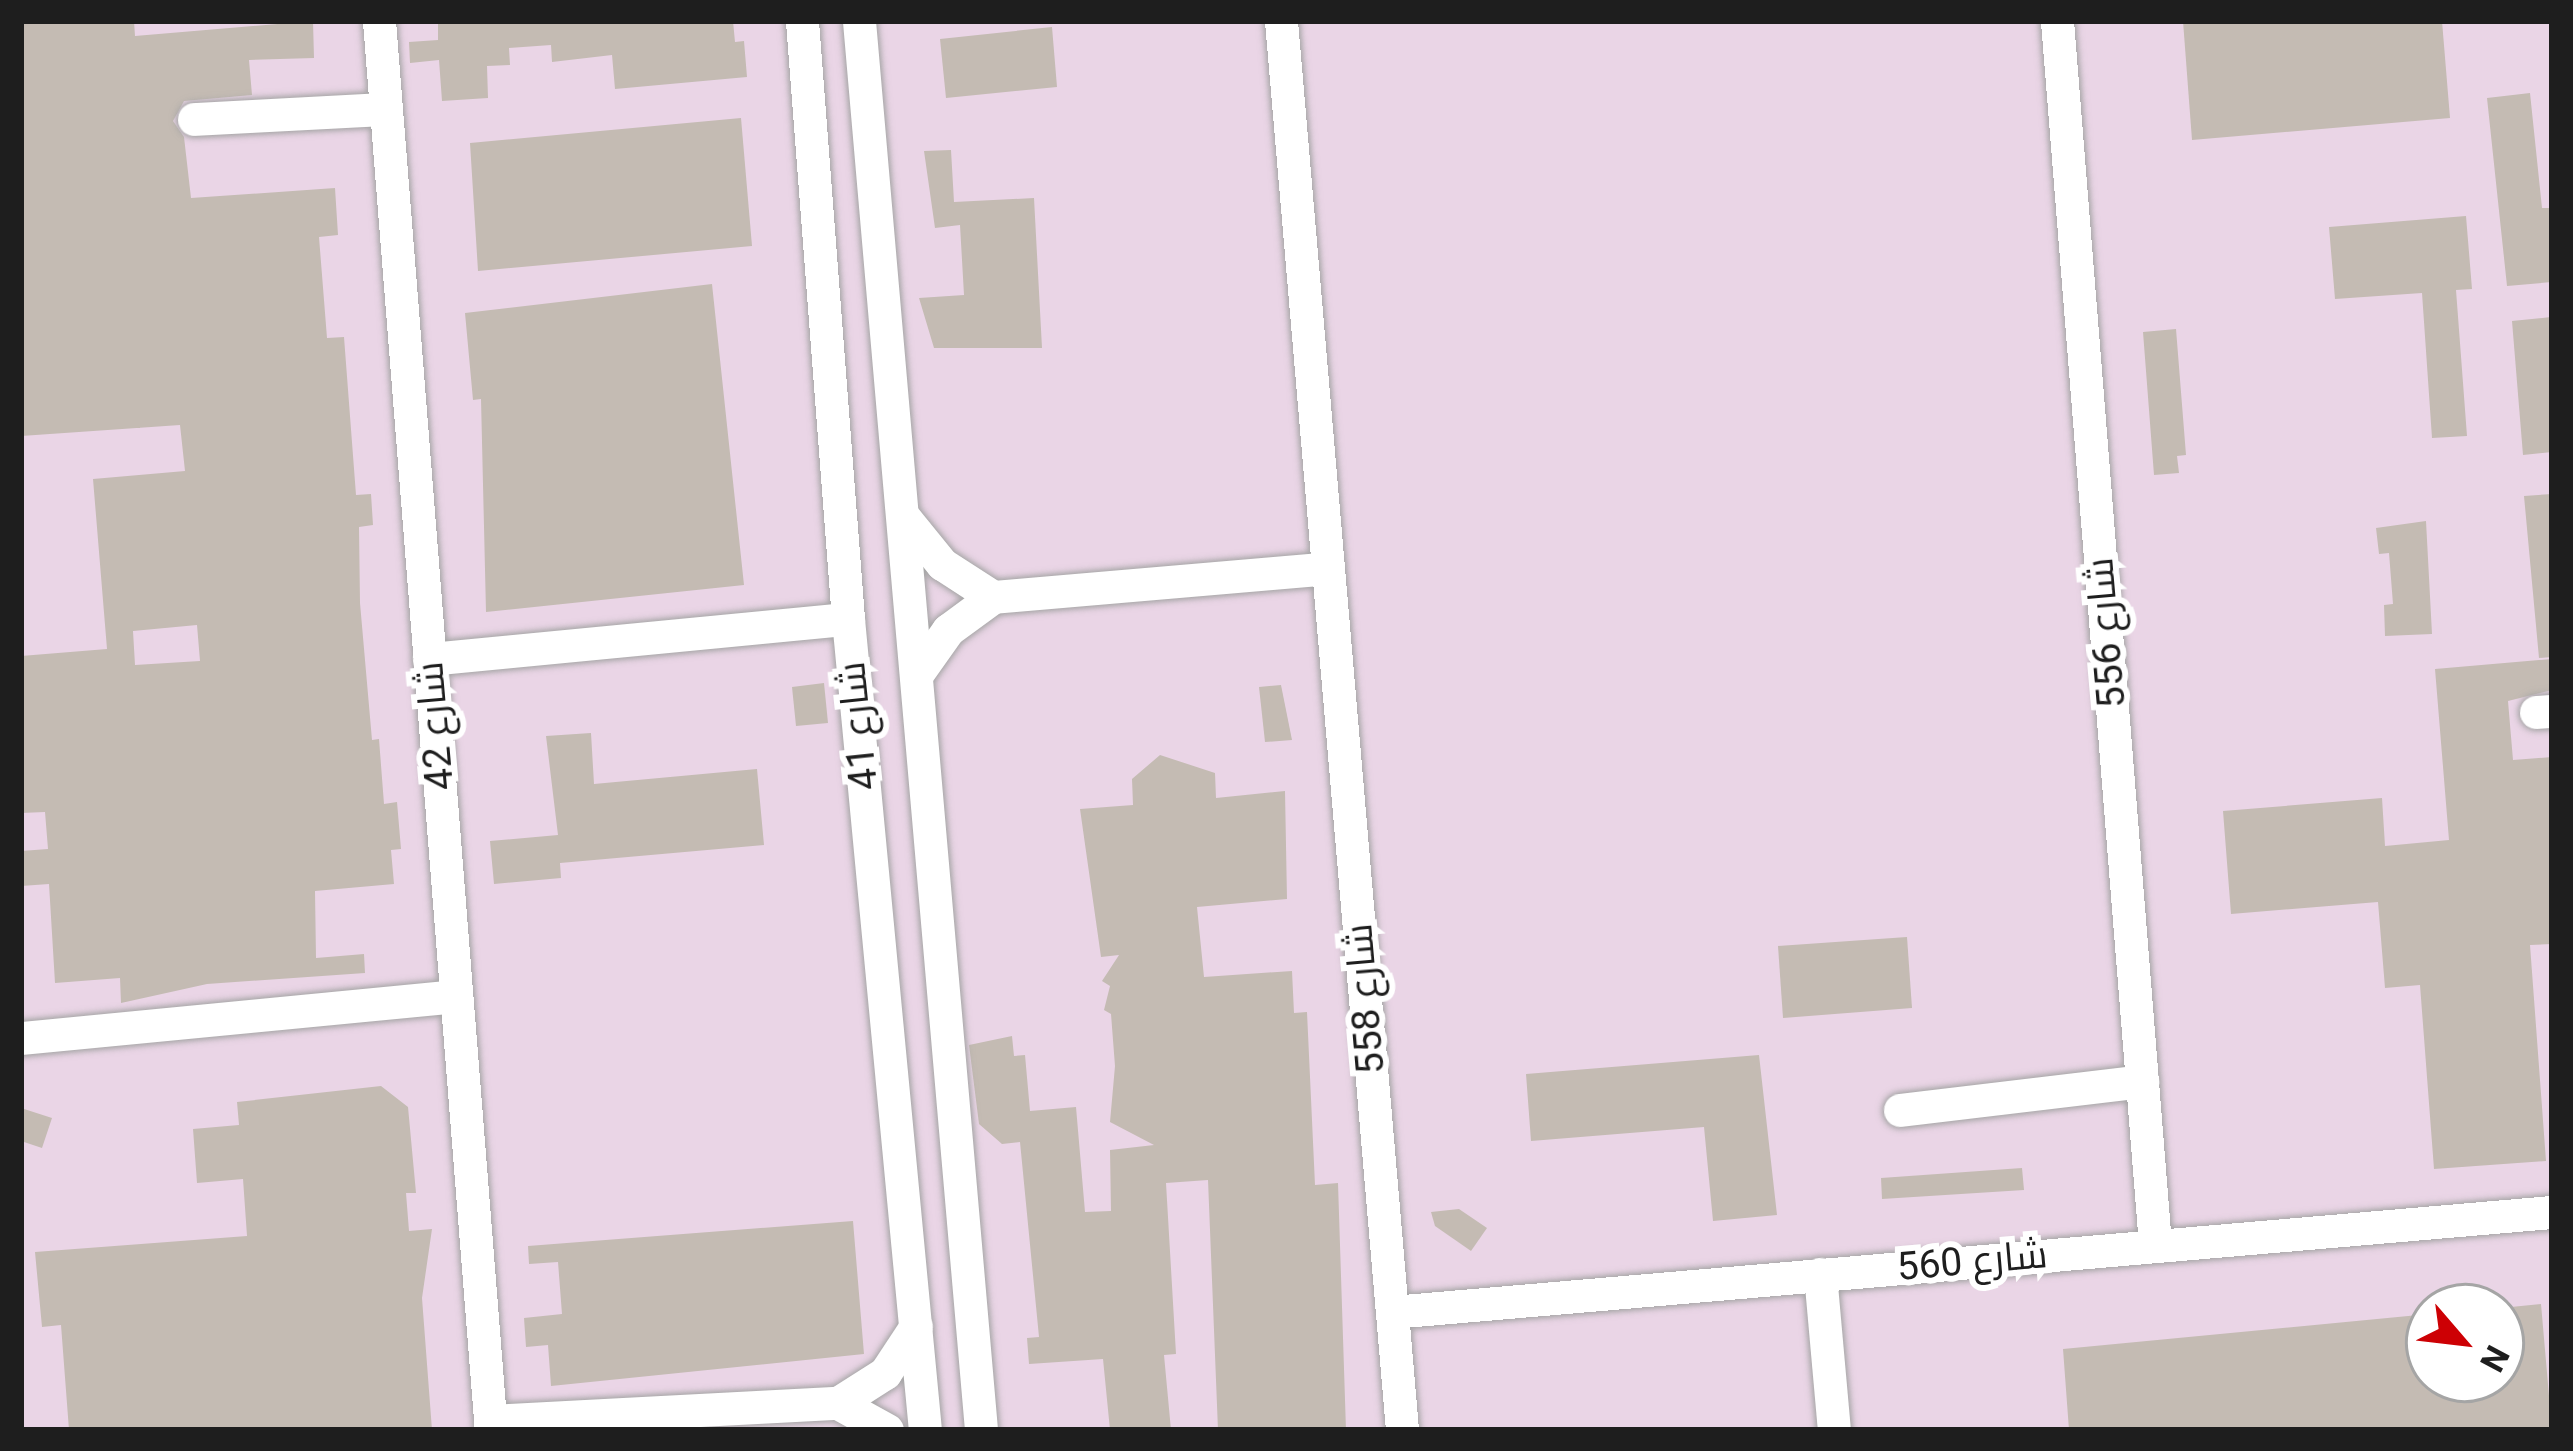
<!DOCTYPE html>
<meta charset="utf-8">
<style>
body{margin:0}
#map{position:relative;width:2573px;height:1451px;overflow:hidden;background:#f0ece4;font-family:Roboto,Cairo,sans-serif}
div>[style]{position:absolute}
.industrial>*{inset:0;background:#ead5e6}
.building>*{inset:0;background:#c4bbb3}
.roads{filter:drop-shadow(0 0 3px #a5a5a5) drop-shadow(0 0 3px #a5a5a5)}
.minor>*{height:33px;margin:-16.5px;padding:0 16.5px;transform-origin:16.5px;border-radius:16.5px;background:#fff}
span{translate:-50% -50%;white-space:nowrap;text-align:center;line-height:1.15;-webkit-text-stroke:12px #fff;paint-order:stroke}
.street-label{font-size:39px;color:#1e1e1e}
.frame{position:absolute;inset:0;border:24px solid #1e1e1e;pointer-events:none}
.north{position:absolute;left:2405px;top:1283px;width:120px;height:120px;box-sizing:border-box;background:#fff;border:3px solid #a5a5a5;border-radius:50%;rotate:118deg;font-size:33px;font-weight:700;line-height:48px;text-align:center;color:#1e1e1e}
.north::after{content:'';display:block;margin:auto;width:42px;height:54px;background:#cd0004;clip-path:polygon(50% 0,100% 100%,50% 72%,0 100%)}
</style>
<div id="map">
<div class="industrial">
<div style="clip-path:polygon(evenodd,21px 21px,2552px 21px,2552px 1430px,21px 1430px,21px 21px,2429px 1307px,2501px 1307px,2501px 1379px,2429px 1379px,2429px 1307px)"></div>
</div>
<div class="building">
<div style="clip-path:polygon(evenodd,21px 21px,134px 21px,135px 36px,313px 21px,314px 58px,249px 60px,252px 95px,184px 101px,173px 121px,184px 137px,191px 198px,335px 188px,338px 235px,319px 237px,327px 338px,344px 337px,356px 495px,371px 494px,373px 525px,359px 527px,360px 603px,372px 740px,379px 739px,384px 804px,397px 802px,401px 849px,391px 850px,394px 884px,315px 891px,316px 958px,364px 954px,365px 973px,207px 984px,121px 1003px,120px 978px,55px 983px,49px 884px,21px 886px,21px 851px,48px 849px,45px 812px,21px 813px,21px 656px,107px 649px,93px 479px,185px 471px,180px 425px,21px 436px,21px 21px,197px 625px,200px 661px,135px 665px,133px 631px,197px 625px)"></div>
<div style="clip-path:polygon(438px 21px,733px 21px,735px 42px,744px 41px,747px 77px,615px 89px,612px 55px,552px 62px,551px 45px,509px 48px,510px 65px,487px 66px,488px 98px,442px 101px,439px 60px,410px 63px,409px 42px,438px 40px)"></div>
<div style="clip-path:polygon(2183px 21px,2442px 21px,2450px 118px,2192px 140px)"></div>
<div style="clip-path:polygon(1052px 27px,1057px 87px,946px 98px,940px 39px)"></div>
<div style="clip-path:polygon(2530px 93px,2542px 208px,2552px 208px,2552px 282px,2507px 286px,2487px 98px)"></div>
<div style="clip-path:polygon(741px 118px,752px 246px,478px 271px,470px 143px)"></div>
<div style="clip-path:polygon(951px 150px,954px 202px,1034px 198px,1042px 348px,934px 348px,919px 298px,964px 295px,960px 225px,935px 228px,924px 151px)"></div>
<div style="clip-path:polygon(2466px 216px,2472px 289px,2456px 290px,2467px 436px,2432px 438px,2422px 293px,2335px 299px,2329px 227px)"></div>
<div style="clip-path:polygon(712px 284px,744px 585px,486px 612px,481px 399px,473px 400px,465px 313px)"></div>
<div style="clip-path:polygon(2551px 317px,2552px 452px,2523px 455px,2512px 321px)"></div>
<div style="clip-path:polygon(2176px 329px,2186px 455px,2177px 456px,2179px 473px,2154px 475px,2143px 332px)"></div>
<div style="clip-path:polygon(2552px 494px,2552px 657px,2539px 658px,2524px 496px)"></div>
<div style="clip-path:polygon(2426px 521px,2432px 634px,2385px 636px,2384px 605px,2393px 604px,2389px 553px,2379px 554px,2376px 528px)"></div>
<div style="clip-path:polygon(2552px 659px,2552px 690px,2508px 701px,2513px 760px,2552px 757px,2552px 944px,2530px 945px,2546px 1161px,2434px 1169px,2420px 985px,2385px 988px,2378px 902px,2231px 914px,2223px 811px,2382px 798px,2385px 846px,2449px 840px,2435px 669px)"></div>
<div style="clip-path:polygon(824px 683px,828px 723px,796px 726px,792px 687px)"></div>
<div style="clip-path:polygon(1281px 685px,1292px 740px,1265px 742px,1259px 687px)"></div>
<div style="clip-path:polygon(591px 733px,594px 784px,757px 769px,764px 845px,560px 863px,561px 878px,494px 884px,490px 841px,558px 835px,546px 736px)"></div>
<div style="clip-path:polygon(1160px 755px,1215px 773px,1216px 798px,1285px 791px,1287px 899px,1197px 907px,1204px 977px,1292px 971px,1294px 1013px,1307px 1012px,1315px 1185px,1338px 1183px,1346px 1430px,1218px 1430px,1208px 1180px,1166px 1183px,1176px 1354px,1164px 1355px,1171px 1430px,1110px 1430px,1103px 1359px,1029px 1364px,1027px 1338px,1039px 1337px,1020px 1142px,1002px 1144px,979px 1124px,969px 1045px,1012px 1036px,1014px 1056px,1025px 1055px,1030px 1111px,1076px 1107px,1085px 1212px,1111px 1211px,1110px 1150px,1154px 1145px,1110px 1122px,1115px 1066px,1111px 1014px,1104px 1010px,1110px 986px,1102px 981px,1119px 955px,1101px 957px,1080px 809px,1133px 805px,1132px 779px)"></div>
<div style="clip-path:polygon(1907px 937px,1912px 1008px,1783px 1018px,1778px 946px)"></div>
<div style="clip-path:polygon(1759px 1055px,1777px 1215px,1713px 1221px,1704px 1127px,1531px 1141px,1526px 1074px)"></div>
<div style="clip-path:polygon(381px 1086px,408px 1107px,416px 1193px,406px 1193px,409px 1231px,432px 1229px,422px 1298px,432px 1430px,69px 1430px,61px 1325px,42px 1327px,35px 1252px,247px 1236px,243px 1179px,197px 1183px,193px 1129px,239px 1125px,237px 1102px)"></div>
<div style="clip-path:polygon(21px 1108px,52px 1118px,42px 1148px,21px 1141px)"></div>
<div style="clip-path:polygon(2022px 1168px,2024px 1190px,1882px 1199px,1881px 1178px)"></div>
<div style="clip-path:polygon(1459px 1209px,1487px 1228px,1471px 1251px,1435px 1226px,1431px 1212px)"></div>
<div style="clip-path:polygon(853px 1221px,864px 1354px,551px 1386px,548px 1345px,526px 1347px,524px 1318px,562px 1314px,558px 1262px,529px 1264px,528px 1246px)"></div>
<div style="clip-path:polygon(2541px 1304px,2552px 1430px,2069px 1430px,2063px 1349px,2429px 1314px,2429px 1379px,2501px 1379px,2501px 1308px)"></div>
</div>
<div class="roads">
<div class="minor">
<div style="left:379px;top:21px;width:1413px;rotate:85.46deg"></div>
<div style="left:802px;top:21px;width:600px;rotate:85.6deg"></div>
<div style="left:848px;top:619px;width:815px;rotate:84.58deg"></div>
<div style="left:859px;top:21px;width:1414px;rotate:85.05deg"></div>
<div style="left:1281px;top:21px;width:1414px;rotate:85.09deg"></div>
<div style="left:2057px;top:21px;width:1228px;rotate:85.42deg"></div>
<div style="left:194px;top:119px;width:192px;rotate:-3deg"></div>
<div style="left:903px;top:516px;width:62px;rotate:50.9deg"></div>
<div style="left:942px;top:564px;width:61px;rotate:32.9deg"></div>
<div style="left:429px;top:659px;width:421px;rotate:-5.5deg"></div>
<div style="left:917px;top:674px;width:54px;rotate:-54.8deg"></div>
<div style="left:948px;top:630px;width:56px;rotate:-36.3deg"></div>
<div style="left:993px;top:597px;width:336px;rotate:-4.9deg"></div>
<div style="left:2536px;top:712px;width:16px;rotate:-4deg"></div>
<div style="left:21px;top:1038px;width:437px;rotate:-5.5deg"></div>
<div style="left:1900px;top:1110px;width:244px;rotate:-6.8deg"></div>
<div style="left:1820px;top:1274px;width:157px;rotate:84.9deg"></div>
<div style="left:1392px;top:1312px;width:1164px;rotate:-4.93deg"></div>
<div style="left:838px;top:1403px;width:56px;rotate:28.9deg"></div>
<div style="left:490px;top:1421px;width:348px;rotate:-3deg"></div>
<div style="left:838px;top:1403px;width:56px;rotate:-32.6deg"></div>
<div style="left:885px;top:1373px;width:56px;rotate:-56.6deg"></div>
</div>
</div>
<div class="street-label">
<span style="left:2106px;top:633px;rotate:-95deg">شارع 556</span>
<span style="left:435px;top:726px;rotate:-95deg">شارع 42</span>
<span style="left:858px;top:726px;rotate:-96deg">شارع 41</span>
<span style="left:1365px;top:999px;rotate:-95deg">شارع 558</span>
<span style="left:1972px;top:1261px;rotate:-5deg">شارع 560</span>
</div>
<div class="frame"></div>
<div class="north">N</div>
</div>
